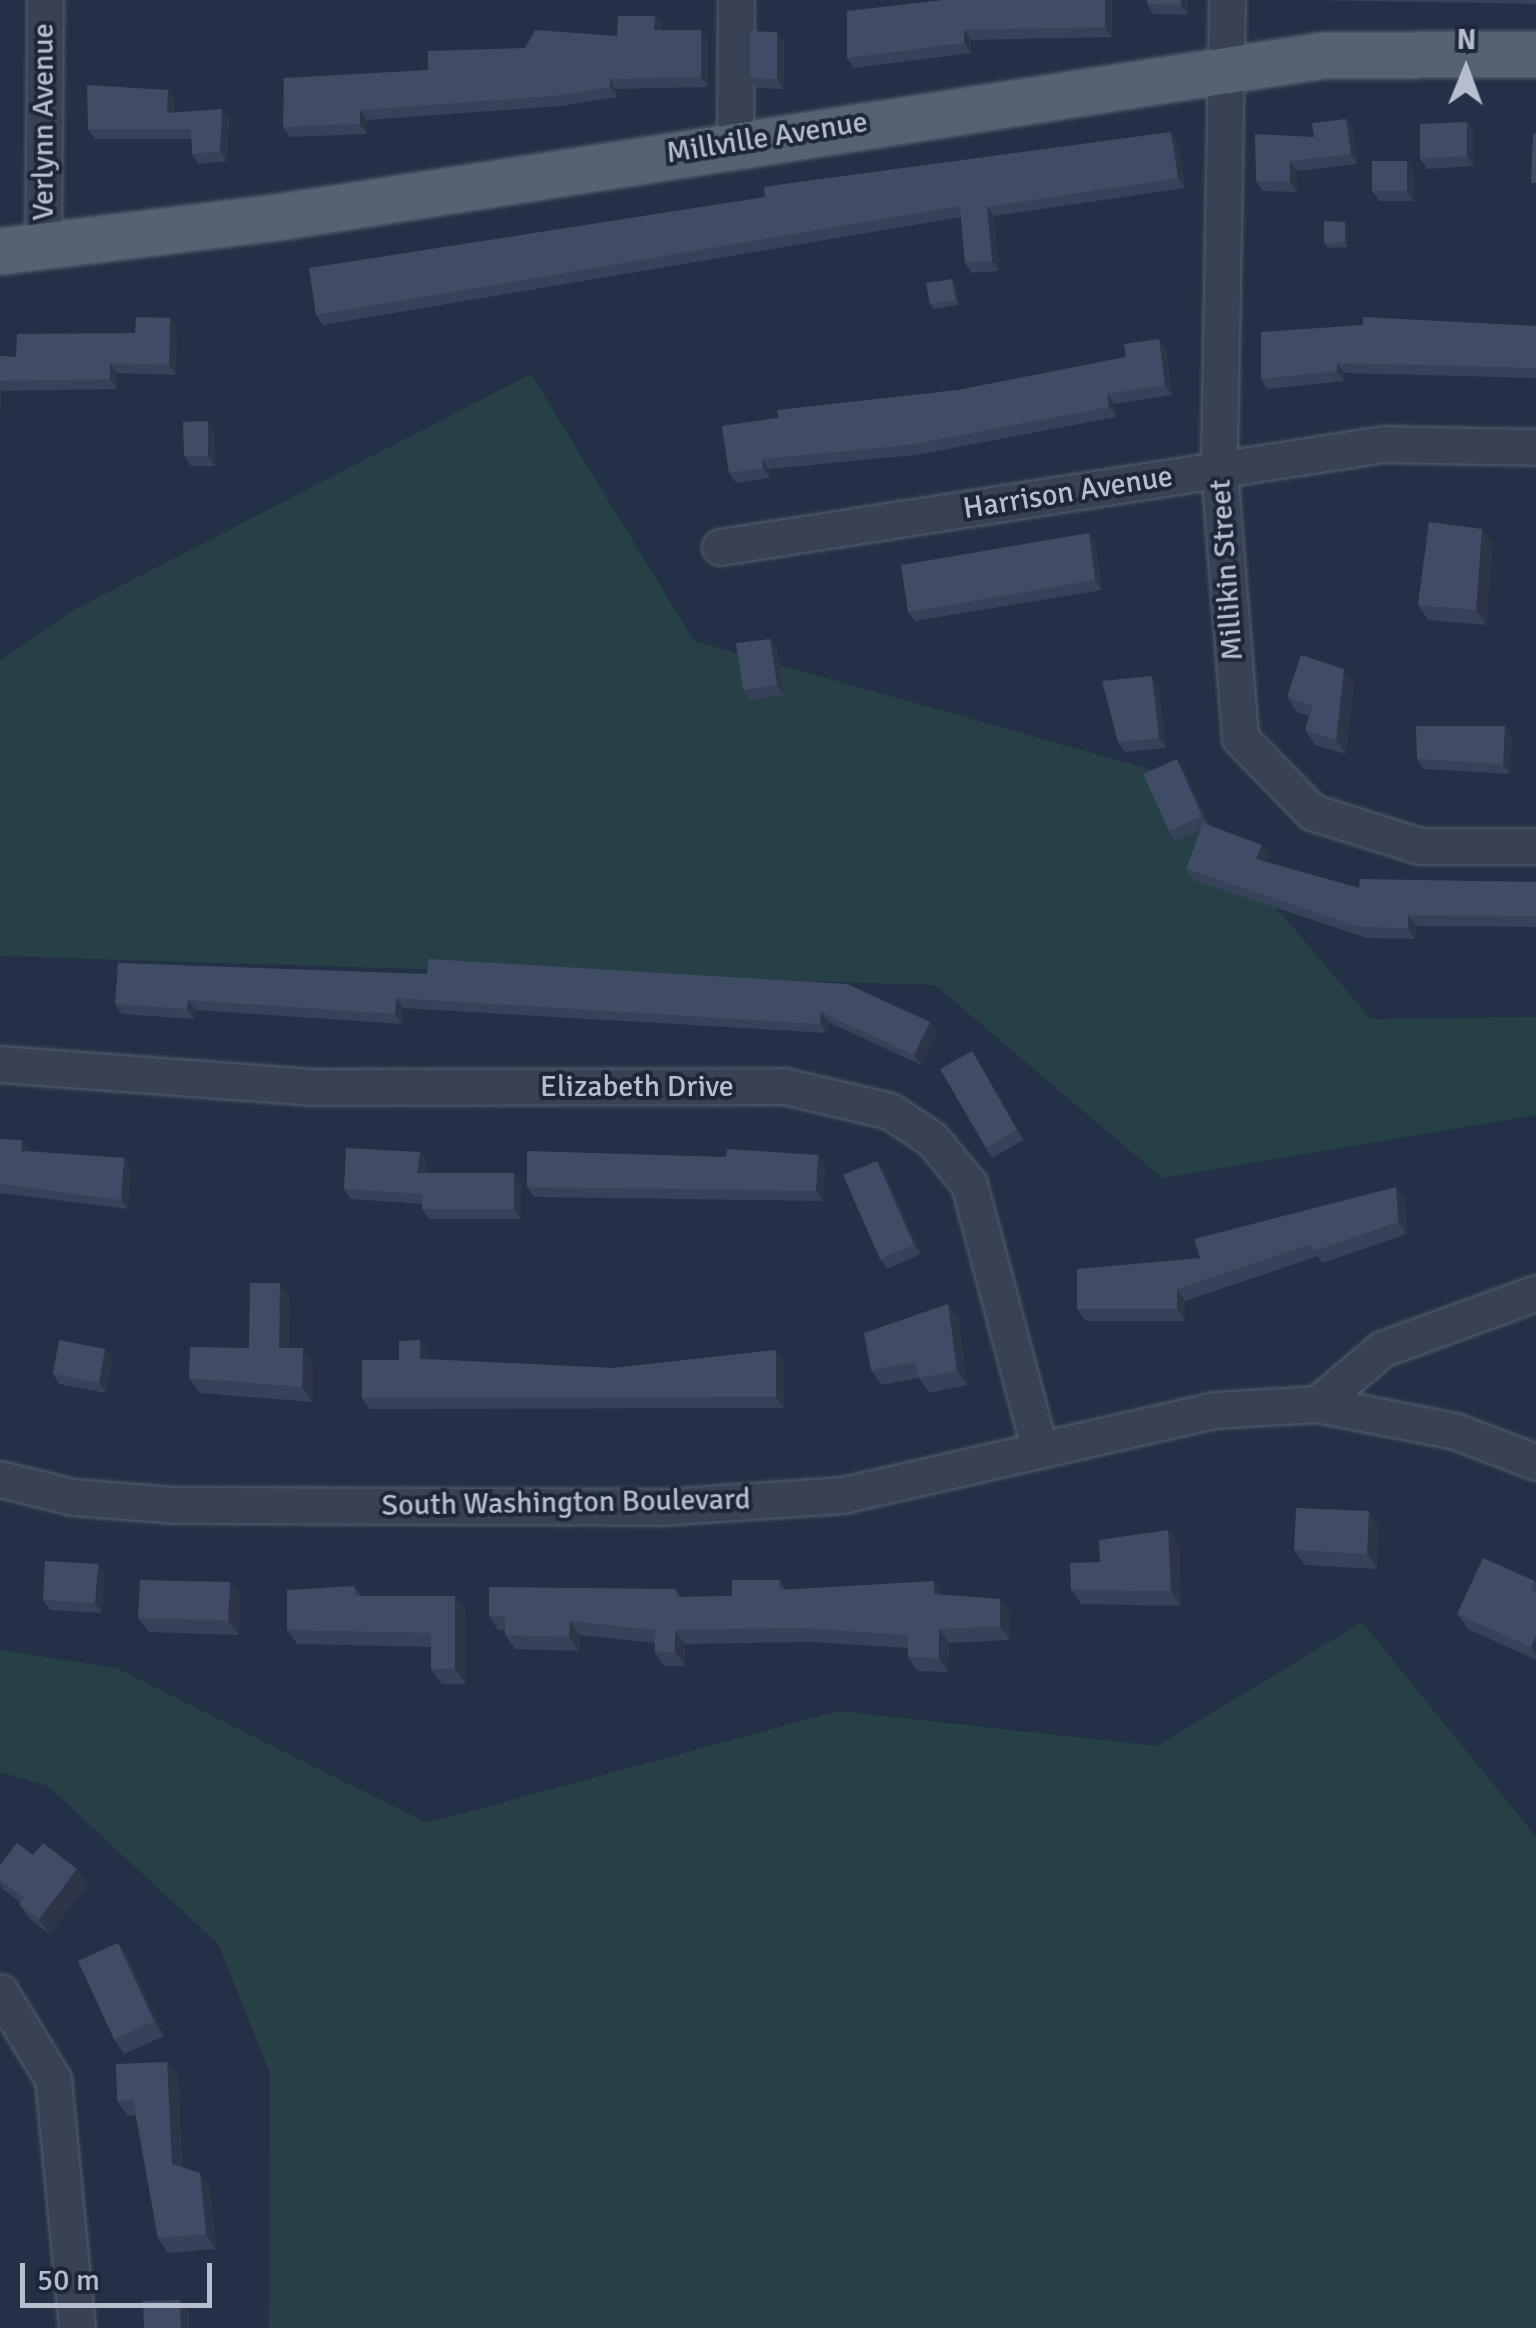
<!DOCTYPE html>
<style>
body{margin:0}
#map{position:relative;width:1536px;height:2328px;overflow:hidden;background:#243045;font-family:Signika,sans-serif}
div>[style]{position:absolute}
.green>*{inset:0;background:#264045}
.roads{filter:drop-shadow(0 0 2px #576071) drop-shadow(0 0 2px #576071)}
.minor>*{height:35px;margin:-17.5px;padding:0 17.5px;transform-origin:17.5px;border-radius:17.5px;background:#394254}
.major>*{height:45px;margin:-22.5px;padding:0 22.5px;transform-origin:22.5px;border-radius:22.5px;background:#576174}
.wall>*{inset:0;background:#374157}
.shaded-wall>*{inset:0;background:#2d3547}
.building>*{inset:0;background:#404c65}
span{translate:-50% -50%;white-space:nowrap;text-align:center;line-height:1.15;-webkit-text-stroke:8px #1d2739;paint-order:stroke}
.street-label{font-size:30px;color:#b6bece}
.north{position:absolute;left:1416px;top:20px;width:100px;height:100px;-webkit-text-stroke:8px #1d2739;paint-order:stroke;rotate:1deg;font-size:28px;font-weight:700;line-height:40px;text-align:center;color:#b6bece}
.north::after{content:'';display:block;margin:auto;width:35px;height:45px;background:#b6bece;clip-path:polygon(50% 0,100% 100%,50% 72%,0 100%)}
.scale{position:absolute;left:20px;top:2263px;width:192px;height:45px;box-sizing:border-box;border:5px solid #b6bece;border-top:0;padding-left:12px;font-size:30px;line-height:35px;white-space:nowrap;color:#b6bece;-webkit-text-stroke:8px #1d2739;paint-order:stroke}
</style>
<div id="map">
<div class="green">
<div style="clip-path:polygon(531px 374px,694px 641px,1160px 772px,1371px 1019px,1536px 1017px,1536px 1115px,1162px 1178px,935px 985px,0 956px,0 661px,72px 611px)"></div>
<div style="clip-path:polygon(1362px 1622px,1536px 1837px,1536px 2328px,269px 2328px,270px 2073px,218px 1944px,48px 1786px,0 1772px,0 1650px,116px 1668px,427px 1823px,838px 1711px,1157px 1746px)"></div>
</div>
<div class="roads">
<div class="minor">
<div style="left:1227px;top:0;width:469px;rotate:91deg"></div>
<div style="left:1219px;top:469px;width:270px;rotate:85.5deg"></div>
<div style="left:1240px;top:738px;width:103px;rotate:45.8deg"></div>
<div style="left:1312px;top:812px;width:113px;rotate:17.5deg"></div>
<div style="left:1420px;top:846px;width:116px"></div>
<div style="left:735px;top:141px;width:141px;rotate:-89.6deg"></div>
<div style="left:43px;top:245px;width:245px;rotate:-89.5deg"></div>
<div style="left:720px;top:547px;width:672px;rotate:-8.82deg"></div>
<div style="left:1384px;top:444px;width:152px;rotate:1.1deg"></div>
<div style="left:0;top:1064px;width:311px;rotate:4.2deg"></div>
<div style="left:310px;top:1087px;width:474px;rotate:-0.1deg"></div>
<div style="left:784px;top:1086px;width:109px;rotate:13.3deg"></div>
<div style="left:890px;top:1111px;width:50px;rotate:33.7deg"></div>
<div style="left:932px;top:1139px;width:58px;rotate:50.6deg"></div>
<div style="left:969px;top:1184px;width:273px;rotate:75.1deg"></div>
<div style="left:1317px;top:1404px;width:85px;rotate:-40.2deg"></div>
<div style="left:1382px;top:1349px;width:164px;rotate:-20deg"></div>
<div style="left:0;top:1479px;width:75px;rotate:13.9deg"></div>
<div style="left:73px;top:1497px;width:101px;rotate:4.5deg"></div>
<div style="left:174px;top:1505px;width:488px;rotate:0.2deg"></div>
<div style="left:662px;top:1507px;width:181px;rotate:-3.8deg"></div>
<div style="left:843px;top:1495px;width:381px;rotate:-12.9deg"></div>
<div style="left:1214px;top:1410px;width:103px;rotate:-3.3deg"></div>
<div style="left:1317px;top:1404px;width:141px;rotate:11.1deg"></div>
<div style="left:1455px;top:1431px;width:87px;rotate:20.9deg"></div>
<div style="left:0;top:1992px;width:102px;rotate:58.7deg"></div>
<div style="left:53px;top:2079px;width:250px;rotate:84.5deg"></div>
</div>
<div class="major">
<div style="left:0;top:251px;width:279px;rotate:-7deg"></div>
<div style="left:277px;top:217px;width:1058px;rotate:-8.8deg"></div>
<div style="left:1323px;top:55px;width:213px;rotate:-0.3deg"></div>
</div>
</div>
<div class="wall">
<div style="clip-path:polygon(1112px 0,1112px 37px,971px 40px,971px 53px,854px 68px,847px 58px,847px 11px)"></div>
<div style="clip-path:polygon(1147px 0,1188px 0,1188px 15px,1153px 14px,1147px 4px)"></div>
<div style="clip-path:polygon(1307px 0,1536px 0,1536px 4px)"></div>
<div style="clip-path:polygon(655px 16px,662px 26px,662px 30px,708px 40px,708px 87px,616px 89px,617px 97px,561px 106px,367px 120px,367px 134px,290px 137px,283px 127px,428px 70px,617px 36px)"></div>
<div style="clip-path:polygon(777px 32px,784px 42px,784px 89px,757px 88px,750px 78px)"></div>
<div style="clip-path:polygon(175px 100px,174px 112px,229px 119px,227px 161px,199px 164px,192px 154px,192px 139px,95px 139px,88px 129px)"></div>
<div style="clip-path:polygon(1346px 119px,1353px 129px,1357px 164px,1297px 171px,1297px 192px,1263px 191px,1256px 181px,1314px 137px)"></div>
<div style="clip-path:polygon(1467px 122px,1474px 132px,1474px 166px,1427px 169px,1420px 159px)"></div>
<div style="clip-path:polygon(1178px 142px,1185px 188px,994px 216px,999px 271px,972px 273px,965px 263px,961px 217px,323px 325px,316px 315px)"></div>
<div style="clip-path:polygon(1407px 161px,1414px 171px,1414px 201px,1379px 201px,1372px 191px)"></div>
<div style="clip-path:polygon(1345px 222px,1348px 227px,1348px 247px,1328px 248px,1324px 243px)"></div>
<div style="clip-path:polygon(956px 284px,959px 305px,933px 309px,930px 304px)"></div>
<div style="clip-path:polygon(1536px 326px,1536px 378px,1344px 373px,1344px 381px,1267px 389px,1261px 379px,1261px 332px)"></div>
<div style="clip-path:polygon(177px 328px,176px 375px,117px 373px,117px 389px,2px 391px,0 413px,0 356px,16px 357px,135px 333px)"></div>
<div style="clip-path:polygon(1159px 339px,1166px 349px,1172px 395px,1114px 404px,1116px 417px,916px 455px,769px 469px,770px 478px,736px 483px,729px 473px,722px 426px,958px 390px,1126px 357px)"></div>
<div style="clip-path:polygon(214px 431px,215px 466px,191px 466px,184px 456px)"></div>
<div style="clip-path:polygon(1089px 533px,1096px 543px,1102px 590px,915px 621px,908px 612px)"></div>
<div style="clip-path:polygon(1493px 544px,1486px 625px,1428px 620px,1418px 605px)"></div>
<div style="clip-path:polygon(770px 639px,777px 648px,784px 695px,750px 700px,743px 690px)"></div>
<div style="clip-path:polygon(1344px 669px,1354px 683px,1346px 754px,1315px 745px,1305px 730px,1309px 716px,1297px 712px,1287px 697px)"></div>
<div style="clip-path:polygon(1159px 686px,1166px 748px,1125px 752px,1118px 742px)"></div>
<div style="clip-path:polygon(1512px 736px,1510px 774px,1424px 769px,1417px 759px)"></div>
<div style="clip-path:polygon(1184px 769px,1209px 825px,1269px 856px,1267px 862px,1359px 888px,1536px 882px,1536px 927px,1416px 926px,1415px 939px,1367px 938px,1193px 880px,1186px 869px,1201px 830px,1175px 841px,1169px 831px)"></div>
<div style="clip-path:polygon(427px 974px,847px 984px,937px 1032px,921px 1065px,828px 1022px,827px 1033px,403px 1008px,402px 1024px,195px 1010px,194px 1019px,122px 1014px,115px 1004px)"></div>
<div style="clip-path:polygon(972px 1051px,1024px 1140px,992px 1158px,986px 1148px)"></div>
<div style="clip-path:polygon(0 1139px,29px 1150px,29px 1151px,124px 1158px,131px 1168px,128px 1209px,0 1193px)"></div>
<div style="clip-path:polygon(420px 1152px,427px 1162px,426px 1173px,521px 1183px,521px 1219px,429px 1219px,422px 1209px,422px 1204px,351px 1199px,344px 1189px)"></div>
<div style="clip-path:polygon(818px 1155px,825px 1165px,823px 1201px,534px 1197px,527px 1187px,726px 1157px)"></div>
<div style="clip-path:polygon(877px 1161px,884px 1171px,921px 1254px,887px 1269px,880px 1259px)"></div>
<div style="clip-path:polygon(1396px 1187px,1405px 1199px,1407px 1234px,1322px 1263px,1318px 1256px,1185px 1301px,1185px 1321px,1086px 1321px,1077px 1309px,1200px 1258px)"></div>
<div style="clip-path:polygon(290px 1298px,289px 1348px,303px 1348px,313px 1363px,313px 1402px,200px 1393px,189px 1378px,249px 1348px)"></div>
<div style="clip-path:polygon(959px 1318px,967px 1385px,929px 1393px,919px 1378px,882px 1385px,871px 1370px)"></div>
<div style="clip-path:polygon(420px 1340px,428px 1352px,428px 1359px,613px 1368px,776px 1350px,784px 1361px,784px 1408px,370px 1409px,362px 1398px)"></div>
<div style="clip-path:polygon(112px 1359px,106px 1393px,59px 1384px,53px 1374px)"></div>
<div style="clip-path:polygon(1379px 1526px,1377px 1569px,1305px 1565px,1294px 1550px)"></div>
<div style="clip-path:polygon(1168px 1530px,1179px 1544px,1181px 1606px,1081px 1604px,1071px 1590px,1100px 1562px)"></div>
<div style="clip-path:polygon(98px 1564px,104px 1574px,102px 1613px,50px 1610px,43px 1600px)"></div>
<div style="clip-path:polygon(779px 1580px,786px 1590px,943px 1595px,1000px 1599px,1010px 1613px,1010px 1640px,949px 1643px,948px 1672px,917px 1671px,908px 1657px,908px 1648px,809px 1642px,685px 1644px,685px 1666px,664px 1666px,655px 1652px,655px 1643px,580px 1635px,579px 1651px,515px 1649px,505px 1635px,505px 1630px,498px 1630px,489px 1616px,676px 1589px,681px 1597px,732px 1596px)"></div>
<div style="clip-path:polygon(230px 1582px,240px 1597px,239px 1635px,149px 1632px,138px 1618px)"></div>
<div style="clip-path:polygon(1536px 1582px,1536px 1660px,1468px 1629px,1457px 1614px)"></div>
<div style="clip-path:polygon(354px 1586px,361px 1596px,455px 1596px,466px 1611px,466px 1684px,442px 1684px,431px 1669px,431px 1647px,297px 1644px,287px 1630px)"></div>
<div style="clip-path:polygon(33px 1855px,88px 1884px,49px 1934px,29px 1918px,19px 1904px,20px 1902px,3px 1889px,0 1884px,0 1865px)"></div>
<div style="clip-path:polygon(118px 1943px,128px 1958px,164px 2036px,124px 2054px,114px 2039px)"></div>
<div style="clip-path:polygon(167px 2062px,178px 2076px,182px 2167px,200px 2173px,210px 2188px,216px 2249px,168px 2253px,158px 2238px,136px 2115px,128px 2116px,117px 2101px)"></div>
</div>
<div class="shaded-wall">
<div style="clip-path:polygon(1105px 0,1112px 0,1112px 37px,1105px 27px)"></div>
<div style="clip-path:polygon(1181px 0,1188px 0,1188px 15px,1181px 5px)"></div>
<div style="clip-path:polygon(655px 16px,662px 26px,661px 40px,654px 30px)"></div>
<div style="clip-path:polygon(701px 30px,708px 40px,708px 87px,701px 77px)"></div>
<div style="clip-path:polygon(964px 30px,971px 40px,971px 53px,964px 43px)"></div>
<div style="clip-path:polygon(777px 32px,784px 42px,784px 89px,777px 79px)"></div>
<div style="clip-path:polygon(610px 79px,616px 89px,617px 97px,610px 87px)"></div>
<div style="clip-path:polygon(168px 90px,175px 100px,174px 123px,167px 113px)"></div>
<div style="clip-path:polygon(222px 109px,229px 119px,227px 161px,220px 151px)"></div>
<div style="clip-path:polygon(360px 110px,367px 120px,367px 134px,360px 124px)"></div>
<div style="clip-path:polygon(1346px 119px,1353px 129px,1357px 164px,1351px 154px)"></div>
<div style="clip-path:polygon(1467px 122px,1474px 132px,1474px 166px,1467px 156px)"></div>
<div style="clip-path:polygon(1171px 132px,1178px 142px,1185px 188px,1178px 178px)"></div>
<div style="clip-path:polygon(1290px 161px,1297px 171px,1297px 192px,1290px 182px)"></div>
<div style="clip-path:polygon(1407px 161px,1414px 171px,1414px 201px,1407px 191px)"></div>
<div style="clip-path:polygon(987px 207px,994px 216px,999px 271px,992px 261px)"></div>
<div style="clip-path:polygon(1345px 222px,1348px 227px,1348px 247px,1345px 242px)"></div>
<div style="clip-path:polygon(952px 279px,956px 284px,959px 305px,956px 300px)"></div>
<div style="clip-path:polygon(170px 318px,177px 328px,176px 375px,169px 365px)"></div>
<div style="clip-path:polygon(1159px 339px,1166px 349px,1172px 395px,1165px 385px)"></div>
<div style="clip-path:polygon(110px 363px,117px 373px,117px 389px,110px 379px)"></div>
<div style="clip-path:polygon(1337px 363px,1344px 373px,1344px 381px,1337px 371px)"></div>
<div style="clip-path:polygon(0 388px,2px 391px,1px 413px,0 411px)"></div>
<div style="clip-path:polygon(1107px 394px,1114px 404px,1116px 417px,1109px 407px)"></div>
<div style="clip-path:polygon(208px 421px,214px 431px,215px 466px,208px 456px)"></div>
<div style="clip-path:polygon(762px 459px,769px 469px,770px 478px,763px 468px)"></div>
<div style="clip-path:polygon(1482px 529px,1493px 544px,1486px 625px,1476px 610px)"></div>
<div style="clip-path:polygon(1089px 533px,1096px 543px,1102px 590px,1095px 580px)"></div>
<div style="clip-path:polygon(770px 639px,777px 648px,784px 695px,777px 685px)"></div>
<div style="clip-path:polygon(1344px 669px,1354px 683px,1346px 754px,1336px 740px)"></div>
<div style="clip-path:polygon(1152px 676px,1159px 686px,1166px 748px,1159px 738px)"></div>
<div style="clip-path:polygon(1505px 726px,1512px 736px,1510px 774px,1503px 764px)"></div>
<div style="clip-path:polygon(1177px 759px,1184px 769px,1209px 826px,1202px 816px)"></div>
<div style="clip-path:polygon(1262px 845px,1269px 856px,1264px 870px,1256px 859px)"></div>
<div style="clip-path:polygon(1408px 915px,1416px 926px,1415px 939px,1408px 928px)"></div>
<div style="clip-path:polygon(396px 998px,403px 1008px,402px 1024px,395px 1014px)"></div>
<div style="clip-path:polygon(188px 1000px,195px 1010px,194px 1019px,187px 1009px)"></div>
<div style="clip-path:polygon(821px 1012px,828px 1022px,827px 1033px,820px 1024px)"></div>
<div style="clip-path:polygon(930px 1022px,937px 1032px,921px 1065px,914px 1055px)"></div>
<div style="clip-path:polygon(972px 1051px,979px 1061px,1024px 1140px,1017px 1130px)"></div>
<div style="clip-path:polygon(22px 1140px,29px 1150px,28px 1161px,21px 1151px)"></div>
<div style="clip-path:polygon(420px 1152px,427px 1162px,424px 1183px,417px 1173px)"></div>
<div style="clip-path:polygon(818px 1155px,825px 1165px,823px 1201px,816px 1191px)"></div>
<div style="clip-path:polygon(124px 1158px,131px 1168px,128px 1209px,121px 1200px)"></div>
<div style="clip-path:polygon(877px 1161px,884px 1171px,921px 1254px,914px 1245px)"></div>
<div style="clip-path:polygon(514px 1173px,521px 1183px,521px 1219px,514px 1209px)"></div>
<div style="clip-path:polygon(1396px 1187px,1405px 1199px,1407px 1234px,1398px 1222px)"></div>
<div style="clip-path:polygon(280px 1283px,290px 1298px,289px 1363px,279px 1348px)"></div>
<div style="clip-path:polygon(1177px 1289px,1185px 1301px,1185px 1321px,1177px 1309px)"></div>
<div style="clip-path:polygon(948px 1304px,959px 1318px,967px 1385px,957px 1371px)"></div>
<div style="clip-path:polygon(420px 1340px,428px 1352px,427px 1370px,420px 1359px)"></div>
<div style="clip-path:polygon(303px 1348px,313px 1363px,313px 1402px,302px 1387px)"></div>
<div style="clip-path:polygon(105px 1349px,112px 1359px,106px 1393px,99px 1383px)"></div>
<div style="clip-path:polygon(776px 1350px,784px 1361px,784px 1408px,776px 1397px)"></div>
<div style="clip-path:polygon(1369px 1511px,1379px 1526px,1377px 1569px,1367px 1554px)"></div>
<div style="clip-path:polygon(1168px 1530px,1179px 1544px,1181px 1606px,1171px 1591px)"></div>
<div style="clip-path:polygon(98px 1564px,104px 1574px,102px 1613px,95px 1603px)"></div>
<div style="clip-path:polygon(934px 1581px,943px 1595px,934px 1594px)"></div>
<div style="clip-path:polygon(230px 1582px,240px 1597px,239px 1635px,228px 1620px)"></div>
<div style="clip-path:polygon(455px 1596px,466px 1611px,466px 1684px,455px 1669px)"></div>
<div style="clip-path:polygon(1000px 1599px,1010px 1613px,1010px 1640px,1000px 1626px)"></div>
<div style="clip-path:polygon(570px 1621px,580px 1635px,579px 1651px,569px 1637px)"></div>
<div style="clip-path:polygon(939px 1629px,949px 1643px,948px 1672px,939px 1658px)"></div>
<div style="clip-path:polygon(675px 1630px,685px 1644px,685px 1666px,675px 1652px)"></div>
<div style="clip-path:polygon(1536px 1635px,1536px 1655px,1531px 1647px)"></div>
<div style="clip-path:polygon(77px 1869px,88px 1884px,49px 1934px,39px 1919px)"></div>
<div style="clip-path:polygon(118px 1943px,128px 1958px,164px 2036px,154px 2021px)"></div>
<div style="clip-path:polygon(167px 2062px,178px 2076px,182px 2178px,172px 2164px)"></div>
<div style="clip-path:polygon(200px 2173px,210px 2188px,216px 2249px,206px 2234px)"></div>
<div style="clip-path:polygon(180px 2300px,189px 2312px,189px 2328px,181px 2328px)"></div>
</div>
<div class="building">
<div style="clip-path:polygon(943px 0,1105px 0,1105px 27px,964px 30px,964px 43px,847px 58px,847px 11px)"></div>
<div style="clip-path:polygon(1147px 0,1181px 0,1181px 5px,1147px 4px)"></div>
<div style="clip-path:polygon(618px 16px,655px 16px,654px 30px,701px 30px,701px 77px,610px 79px,610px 87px,554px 96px,360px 110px,360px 124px,283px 127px,284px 78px,428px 70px,428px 51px,525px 48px,535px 30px,617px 36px)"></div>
<div style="clip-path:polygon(750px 31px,777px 32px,777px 79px,750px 78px)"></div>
<div style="clip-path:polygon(87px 85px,168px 90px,167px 113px,222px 109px,220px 151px,192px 154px,191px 129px,88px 129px)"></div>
<div style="clip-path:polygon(1346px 119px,1351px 154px,1290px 161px,1290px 182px,1256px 181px,1255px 134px,1314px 137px,1312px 123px)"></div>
<div style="clip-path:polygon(1467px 122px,1467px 156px,1420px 159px,1420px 124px)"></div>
<div style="clip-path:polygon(1171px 132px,1178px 178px,987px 207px,992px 261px,965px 263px,960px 206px,316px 315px,309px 268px,765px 197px,764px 187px,798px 182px)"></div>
<div style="clip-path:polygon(1533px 134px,1536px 134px,1536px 183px,1531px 183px)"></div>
<div style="clip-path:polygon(1372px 161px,1407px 161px,1407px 191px,1372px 191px)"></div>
<div style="clip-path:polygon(1324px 221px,1345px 222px,1345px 242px,1324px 243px)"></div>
<div style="clip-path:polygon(952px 279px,956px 300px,930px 304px,926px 283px)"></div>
<div style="clip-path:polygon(136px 317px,170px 318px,169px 365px,110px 363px,110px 379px,0 381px,0 356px,16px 357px,17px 334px,135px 333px)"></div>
<div style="clip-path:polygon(1363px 317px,1536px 326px,1536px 368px,1337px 363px,1337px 371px,1261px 379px,1261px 332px,1363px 325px)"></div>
<div style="clip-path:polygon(1159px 339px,1165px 385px,1107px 394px,1109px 407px,909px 445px,762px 459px,763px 468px,729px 473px,722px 426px,779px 418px,777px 410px,958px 390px,1126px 357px,1124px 344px)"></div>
<div style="clip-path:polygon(208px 421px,208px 456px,184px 456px,183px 422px)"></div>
<div style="clip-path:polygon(1429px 522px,1482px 529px,1476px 610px,1418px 605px)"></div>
<div style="clip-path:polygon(1089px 533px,1095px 580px,908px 612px,901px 565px)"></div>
<div style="clip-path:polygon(770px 639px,777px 685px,743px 690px,736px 643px)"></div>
<div style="clip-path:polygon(1301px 655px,1344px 669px,1336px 740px,1305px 730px,1313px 706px,1287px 697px)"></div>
<div style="clip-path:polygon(1152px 676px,1159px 738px,1118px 742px,1102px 681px)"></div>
<div style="clip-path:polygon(1416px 726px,1505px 726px,1503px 764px,1417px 759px)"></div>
<div style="clip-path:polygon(1177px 759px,1202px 816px,1169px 831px,1143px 774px)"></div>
<div style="clip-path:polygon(1203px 823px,1262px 845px,1256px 859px,1359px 888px,1360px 879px,1536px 882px,1536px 916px,1408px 915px,1408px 928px,1359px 927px,1186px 869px)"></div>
<div style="clip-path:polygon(428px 959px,847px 984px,930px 1022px,914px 1055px,821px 1012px,820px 1024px,396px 998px,395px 1014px,188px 1000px,187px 1009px,115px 1004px,118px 963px,427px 974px)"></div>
<div style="clip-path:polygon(972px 1051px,1017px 1130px,986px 1148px,940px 1069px)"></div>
<div style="clip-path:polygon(0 1139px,22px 1140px,21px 1151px,124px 1158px,121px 1200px,0 1184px)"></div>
<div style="clip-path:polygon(346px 1148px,420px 1152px,417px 1173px,514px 1173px,514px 1209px,422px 1209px,422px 1194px,344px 1189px)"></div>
<div style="clip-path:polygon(727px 1149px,818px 1155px,816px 1191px,527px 1187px,527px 1151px,726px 1157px)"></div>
<div style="clip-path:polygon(877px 1161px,914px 1245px,880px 1259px,843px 1175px)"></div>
<div style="clip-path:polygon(1396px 1187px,1398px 1222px,1314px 1251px,1311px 1244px,1177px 1289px,1177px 1309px,1077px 1309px,1077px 1269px,1200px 1258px,1194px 1239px)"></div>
<div style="clip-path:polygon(250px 1283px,280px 1283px,279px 1348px,303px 1348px,302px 1387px,189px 1378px,190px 1347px,249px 1348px)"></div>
<div style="clip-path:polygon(948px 1304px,957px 1371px,919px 1378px,916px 1362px,871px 1370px,864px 1333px)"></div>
<div style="clip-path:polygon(59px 1340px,105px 1349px,99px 1383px,53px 1374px)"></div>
<div style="clip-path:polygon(420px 1340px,420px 1359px,613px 1368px,776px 1350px,776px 1397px,362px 1398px,362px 1360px,399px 1360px,399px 1341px)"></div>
<div style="clip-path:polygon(1296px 1508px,1369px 1511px,1367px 1554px,1294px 1550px)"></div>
<div style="clip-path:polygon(1168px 1530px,1171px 1591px,1071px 1590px,1070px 1563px,1100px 1562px,1099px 1540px)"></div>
<div style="clip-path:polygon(1483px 1558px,1535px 1581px,1531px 1591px,1536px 1593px,1536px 1635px,1531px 1647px,1457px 1614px)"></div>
<div style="clip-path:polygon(45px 1561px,98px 1564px,95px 1603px,43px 1600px)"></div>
<div style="clip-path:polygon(140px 1580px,230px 1582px,228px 1620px,138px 1618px)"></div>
<div style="clip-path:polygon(732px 1580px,779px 1580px,779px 1590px,934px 1581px,934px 1594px,1000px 1599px,1000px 1626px,939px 1629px,939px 1658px,908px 1657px,908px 1635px,799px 1628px,675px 1630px,675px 1652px,655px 1652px,655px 1630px,570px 1621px,569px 1637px,505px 1635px,505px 1616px,489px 1616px,489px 1587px,676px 1589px,676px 1597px,732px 1596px)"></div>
<div style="clip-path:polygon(354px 1586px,354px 1596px,455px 1596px,455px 1669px,431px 1669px,431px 1633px,287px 1630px,287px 1590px)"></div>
<div style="clip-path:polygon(17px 1843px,33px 1855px,43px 1843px,77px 1869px,39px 1919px,19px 1904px,24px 1898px,0 1880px,0 1865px)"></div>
<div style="clip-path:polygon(118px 1943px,154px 2021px,114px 2039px,78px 1961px)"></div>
<div style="clip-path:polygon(167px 2062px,172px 2164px,200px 2173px,206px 2234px,158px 2238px,133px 2100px,117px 2101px,116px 2064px)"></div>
<div style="clip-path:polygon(180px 2300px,181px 2328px,144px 2328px,143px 2301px)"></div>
</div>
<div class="street-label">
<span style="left:44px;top:122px;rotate:-90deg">Verlynn Avenue</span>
<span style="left:767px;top:138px;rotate:-9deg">Millville Avenue</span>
<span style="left:1068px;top:493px;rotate:-9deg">Harrison Avenue</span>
<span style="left:1227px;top:570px;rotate:-94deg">Millikin Street</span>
<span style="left:637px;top:1087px">Elizabeth Drive</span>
<span style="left:566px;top:1503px;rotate:-1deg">South Washington Boulevard</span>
</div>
<div class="north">N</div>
<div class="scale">50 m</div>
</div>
